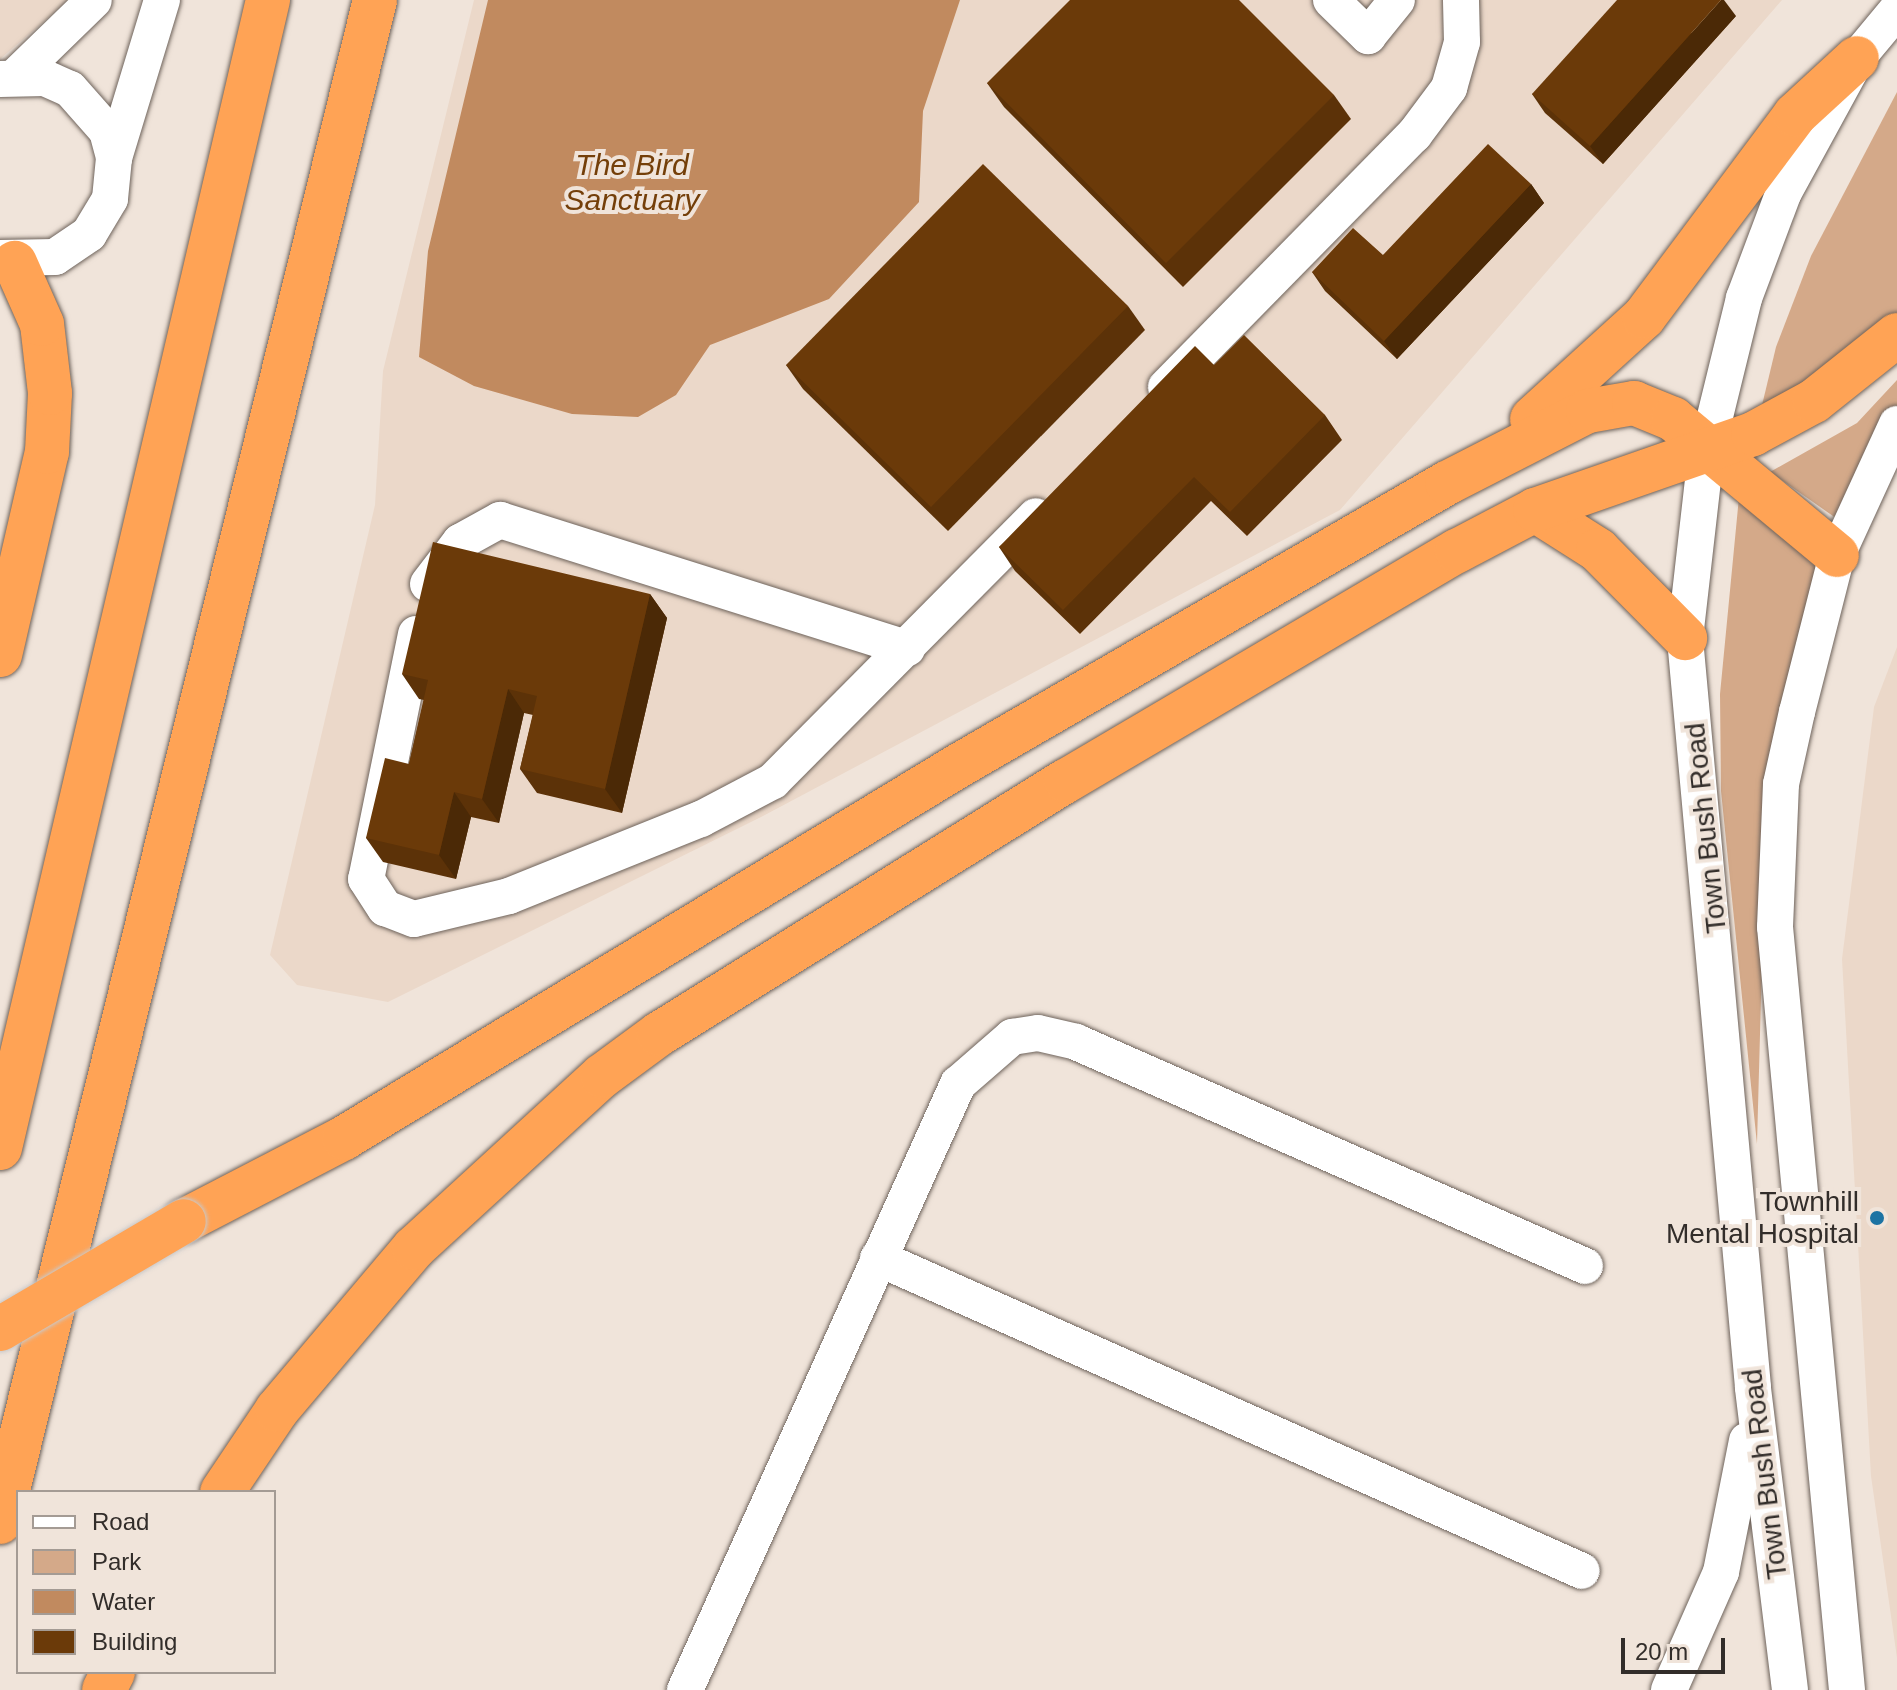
<!DOCTYPE html>
<style>
body{margin:0}
#map{position:relative;width:1897px;height:1690px;overflow:hidden;background:#f0e4da;font-family:Arial,sans-serif}
div>[style]{position:absolute}
.built>*{inset:0;background:#ebd8c9}
.green>*{inset:0;background:#d4a989}
.water>*{inset:0;background:#c18a5f}
.roads{filter:drop-shadow(0 0 2px #6e635b) drop-shadow(0 0 2px #6e635b)}
.minor>*{height:36px;margin:-18px;padding:0 18px;transform-origin:18px;border-radius:18px;background:#fff}
.highway>*{height:44px;margin:-22px;padding:0 22px;transform-origin:22px;border-radius:22px;background:#ffa355}
.bridges{filter:drop-shadow(0 0 2px #cac8c8) drop-shadow(0 0 2px #cac8c8)}
.highway-bridge>*{height:44px;margin:-22px;padding:0 22px;transform-origin:22px;border-radius:22px;background:#ffa355}
.wall>*{inset:0;background:#5c3208}
.shaded-wall>*{inset:0;background:#4b2906}
.building>*{inset:0;background:#6b3a09}
.dots>*{width:22px;height:22px;translate:-50% -50%;box-sizing:border-box;border:4px solid #f0e4da;border-radius:50%}
span{translate:-50% -50%;white-space:nowrap;text-align:center;line-height:1.15;-webkit-text-stroke:8px #f0e4da;paint-order:stroke}
.street-label{font-size:28px;color:#322d2a}
.poi-label{font-size:28px;color:#322d2a}
.right{translate:-100% -50%;text-align:right}
.water-label{font-size:30px;color:#743f09;font-style:italic}
.legend{position:absolute;left:16px;top:1490px;width:260px;height:184px;box-sizing:border-box;background:#f0e4da;border:2px solid #a49b94;margin:0;padding:10px 14px;list-style:none;font-size:24px;color:#322d2a}
.legend li{display:flex;align-items:center;gap:16px;height:40px}
.legend b{width:40px;border:2px solid #a49b94}
.scale{position:absolute;left:1621px;top:1638px;width:104px;height:36px;box-sizing:border-box;border:4px solid #322d2a;border-top:0;padding-left:10px;font-size:24px;line-height:28px;white-space:nowrap;color:#322d2a;-webkit-text-stroke:6px #f0e4da;paint-order:stroke}
</style>
<div id="map">
<div class="built">
<div style="clip-path:polygon(0 0,69px 0,0 59px)"></div>
<div style="clip-path:polygon(474px 0,1782px 0,1340px 510px,761px 817px,388px 1002px,297px 985px,270px 955px,375px 505px,383px 371px)"></div>
<div style="clip-path:polygon(1897px 647px,1897px 1658px,1871px 1476px,1842px 959px,1874px 707px)"></div>
</div>
<div class="green">
<div style="clip-path:polygon(1897px 92px,1897px 335px,1757px 426px,1776px 347px,1811px 256px)"></div>
<div style="clip-path:polygon(1897px 380px,1897px 411px,1843px 523px,1770px 472px,1857px 423px)"></div>
<div style="clip-path:polygon(1739px 497px,1816px 559px,1822px 578px,1765px 851px,1757px 1144px,1721px 791px,1720px 694px)"></div>
</div>
<div class="water">
<div style="clip-path:polygon(488px 0,960px 0,923px 111px,919px 202px,829px 299px,710px 345px,676px 395px,638px 417px,572px 414px,474px 386px,419px 357px,428px 251px)"></div>
</div>
<div class="roads">
<div class="minor">
<div style="left:1331px;top:0;width:52px;rotate:44.2deg"></div>
<div style="left:1368px;top:36px;width:46px;rotate:-51.1deg"></div>
<div style="left:17px;top:75px;width:107px;rotate:-44.2deg"></div>
<div style="left:0;top:79px;width:45px;rotate:-1.3deg"></div>
<div style="left:45px;top:78px;width:27px;rotate:24deg"></div>
<div style="left:70px;top:89px;width:56px;rotate:48.6deg"></div>
<div style="left:107px;top:131px;width:28px;rotate:75deg"></div>
<div style="left:114px;top:158px;width:41px;rotate:95.6deg"></div>
<div style="left:110px;top:199px;width:41px;rotate:121deg"></div>
<div style="left:89px;top:234px;width:41px;rotate:145.9deg"></div>
<div style="left:55px;top:257px;width:55px;rotate:179deg"></div>
<div style="left:114px;top:158px;width:165px;rotate:-73.1deg"></div>
<div style="left:1166px;top:387px;width:354px;rotate:-45.5deg"></div>
<div style="left:1414px;top:135px;width:59px;rotate:-53.3deg"></div>
<div style="left:1449px;top:88px;width:48px;rotate:-74.2deg"></div>
<div style="left:1462px;top:42px;width:42px;rotate:-91.4deg"></div>
<div style="left:428px;top:584px;width:53px;rotate:-52.7deg"></div>
<div style="left:460px;top:542px;width:46px;rotate:-28.8deg"></div>
<div style="left:500px;top:520px;width:427px;rotate:17.5deg"></div>
<div style="left:416px;top:634px;width:250px;rotate:101.5deg"></div>
<div style="left:366px;top:879px;width:35px;rotate:57deg"></div>
<div style="left:385px;top:908px;width:31px;rotate:21deg"></div>
<div style="left:414px;top:919px;width:98px;rotate:-13.6deg"></div>
<div style="left:509px;top:896px;width:207px;rotate:-21.9deg"></div>
<div style="left:701px;top:819px;width:81px;rotate:-27.8deg"></div>
<div style="left:773px;top:781px;width:373px;rotate:-45.2deg"></div>
<div style="left:878px;top:1258px;width:770px;rotate:23.97deg"></div>
<div style="left:685px;top:1690px;width:665px;rotate:-65.75deg"></div>
<div style="left:958px;top:1084px;width:72px;rotate:-41deg"></div>
<div style="left:1012px;top:1037px;width:26px;rotate:-9deg"></div>
<div style="left:1038px;top:1033px;width:39px;rotate:13deg"></div>
<div style="left:1076px;top:1042px;width:556px;rotate:23.75deg"></div>
<div style="left:1669px;top:1690px;width:129px;rotate:-66.2deg"></div>
<div style="left:1721px;top:1572px;width:134px;rotate:-78.8deg"></div>
<div style="left:1790px;top:1690px;width:305px;rotate:-97deg"></div>
<div style="left:1753px;top:1387px;width:752px;rotate:-95.19deg"></div>
<div style="left:1685px;top:638px;width:186px;rotate:-83.5deg"></div>
<div style="left:1706px;top:453px;width:160px;rotate:-76.2deg"></div>
<div style="left:1744px;top:298px;width:111px;rotate:-69.4deg"></div>
<div style="left:1783px;top:194px;width:155px;rotate:-61.4deg"></div>
<div style="left:1857px;top:58px;width:62px;rotate:-50.2deg"></div>
<div style="left:1847px;top:1690px;width:766px;rotate:-95.39deg"></div>
<div style="left:1775px;top:927px;width:143px;rotate:-87.6deg"></div>
<div style="left:1781px;top:784px;width:74px;rotate:-77.5deg"></div>
<div style="left:1797px;top:712px;width:162px;rotate:-75.7deg"></div>
<div style="left:1837px;top:555px;width:144px;rotate:-65.4deg"></div>
</div>
<div class="highway">
<div style="left:1532px;top:419px;width:151px;rotate:-42.3deg"></div>
<div style="left:1644px;top:317px;width:252px;rotate:-53.2deg"></div>
<div style="left:1795px;top:115px;width:84px;rotate:-42.6deg"></div>
<div style="left:1535px;top:510px;width:75px;rotate:32.4deg"></div>
<div style="left:1598px;top:550px;width:124px;rotate:45.3deg"></div>
<div style="left:0;top:655px;width:208px;rotate:-77deg"></div>
<div style="left:47px;top:452px;width:59px;rotate:-87.1deg"></div>
<div style="left:50px;top:393px;width:69px;rotate:-96.6deg"></div>
<div style="left:42px;top:324px;width:67px;rotate:-113.9deg"></div>
<div style="left:0;top:1148px;width:1179px;rotate:-76.86deg"></div>
<div style="left:184px;top:1221px;width:180px;rotate:-27.4deg"></div>
<div style="left:344px;top:1138px;width:718px;rotate:-31.21deg"></div>
<div style="left:958px;top:766px;width:565px;rotate:-30.06deg"></div>
<div style="left:1447px;top:483px;width:158px;rotate:-27.1deg"></div>
<div style="left:1588px;top:411px;width:47px;rotate:-9.9deg"></div>
<div style="left:1634px;top:403px;width:42px;rotate:22.3deg"></div>
<div style="left:1673px;top:419px;width:213px;rotate:39.7deg"></div>
<div style="left:222px;top:1492px;width:99px;rotate:-56.1deg"></div>
<div style="left:277px;top:1410px;width:212px;rotate:-49.8deg"></div>
<div style="left:414px;top:1248px;width:255px;rotate:-42.5deg"></div>
<div style="left:602px;top:1076px;width:71px;rotate:-36.4deg"></div>
<div style="left:659px;top:1034px;width:479px;rotate:-31.9deg"></div>
<div style="left:1066px;top:781px;width:454px;rotate:-30.5deg"></div>
<div style="left:1457px;top:551px;width:88px;rotate:-27.7deg"></div>
<div style="left:1535px;top:510px;width:231px;rotate:-19.2deg"></div>
<div style="left:1753px;top:434px;width:69px;rotate:-28.4deg"></div>
<div style="left:1814px;top:401px;width:106px;rotate:-38.5deg"></div>
<div style="left:0;top:1522px;width:1568px;rotate:-76.16deg"></div>
<div style="left:104px;top:1690px;width:20px;rotate:-63deg"></div>
</div>
</div>
<div class="bridges">
<div class="highway-bridge">
<div style="left:0;top:1329px;width:213px;rotate:-30.4deg"></div>
</div>
</div>
<div class="wall">
<div style="clip-path:polygon(1736px 16px,1603px 164px,1545px 113px,1532px 94px)"></div>
<div style="clip-path:polygon(987px 83px,1334px 95px,1351px 119px,1183px 287px,1004px 107px)"></div>
<div style="clip-path:polygon(1531px 184px,1544px 203px,1397px 359px,1325px 291px,1312px 272px,1383px 255px)"></div>
<div style="clip-path:polygon(1128px 306px,1145px 330px,948px 531px,803px 389px,786px 365px)"></div>
<div style="clip-path:polygon(1214px 365px,1325px 415px,1342px 440px,1247px 536px,1211px 501px,1080px 634px,1015px 571px,999px 547px)"></div>
<div style="clip-path:polygon(650px 594px,667px 618px,622px 813px,537px 793px,520px 769px,533px 715px,524px 713px,499px 823px,471px 817px,456px 879px,383px 862px,366px 838px,409px 764px,424px 700px,419px 699px,402px 674px)"></div>
</div>
<div class="shaded-wall">
<div style="clip-path:polygon(1721px 0,1724px 0,1736px 16px,1603px 164px,1590px 146px)"></div>
<div style="clip-path:polygon(1531px 184px,1544px 203px,1397px 359px,1384px 341px)"></div>
<div style="clip-path:polygon(650px 594px,667px 618px,622px 813px,605px 789px)"></div>
<div style="clip-path:polygon(508px 689px,524px 713px,499px 823px,482px 799px)"></div>
<div style="clip-path:polygon(454px 792px,471px 817px,456px 879px,439px 855px)"></div>
</div>
<div class="building">
<div style="clip-path:polygon(1070px 0,1239px 0,1334px 95px,1166px 263px,987px 83px)"></div>
<div style="clip-path:polygon(1617px 0,1721px 0,1590px 146px,1532px 94px)"></div>
<div style="clip-path:polygon(1488px 144px,1531px 184px,1384px 341px,1312px 272px,1353px 228px,1383px 255px)"></div>
<div style="clip-path:polygon(983px 164px,1128px 306px,931px 507px,786px 365px)"></div>
<div style="clip-path:polygon(1244px 335px,1325px 415px,1230px 512px,1194px 477px,1063px 610px,999px 547px,1195px 346px,1214px 365px)"></div>
<div style="clip-path:polygon(433px 542px,650px 594px,605px 789px,520px 769px,537px 696px,508px 689px,482px 799px,454px 792px,439px 855px,366px 838px,385px 758px,409px 764px,428px 680px,402px 674px)"></div>
</div>
<div class="dots">
<div style="left:1877px;top:1218px;background:#1c73a3"></div>
</div>
<div class="street-label">
<span style="left:1706px;top:828px;rotate:-96deg">Town Bush Road</span>
<span style="left:1765px;top:1474px;rotate:-97deg">Town Bush Road</span>
</div>
<div class="poi-label">
<span class="right" style="left:1859px;top:1218px">Townhill<br>Mental Hospital</span>
</div>
<div class="water-label">
<span style="left:632px;top:182px">The Bird<br>Sanctuary</span>
</div>
<ul class="legend">
<li><b style="height:10px;background:#fff"></b>Road</li>
<li><b style="height:22px;background:#d4a989"></b>Park</li>
<li><b style="height:22px;background:#c18a5f"></b>Water</li>
<li><b style="height:22px;background:#6b3a09"></b>Building</li>
</ul>
<div class="scale">20 m</div>
</div>
